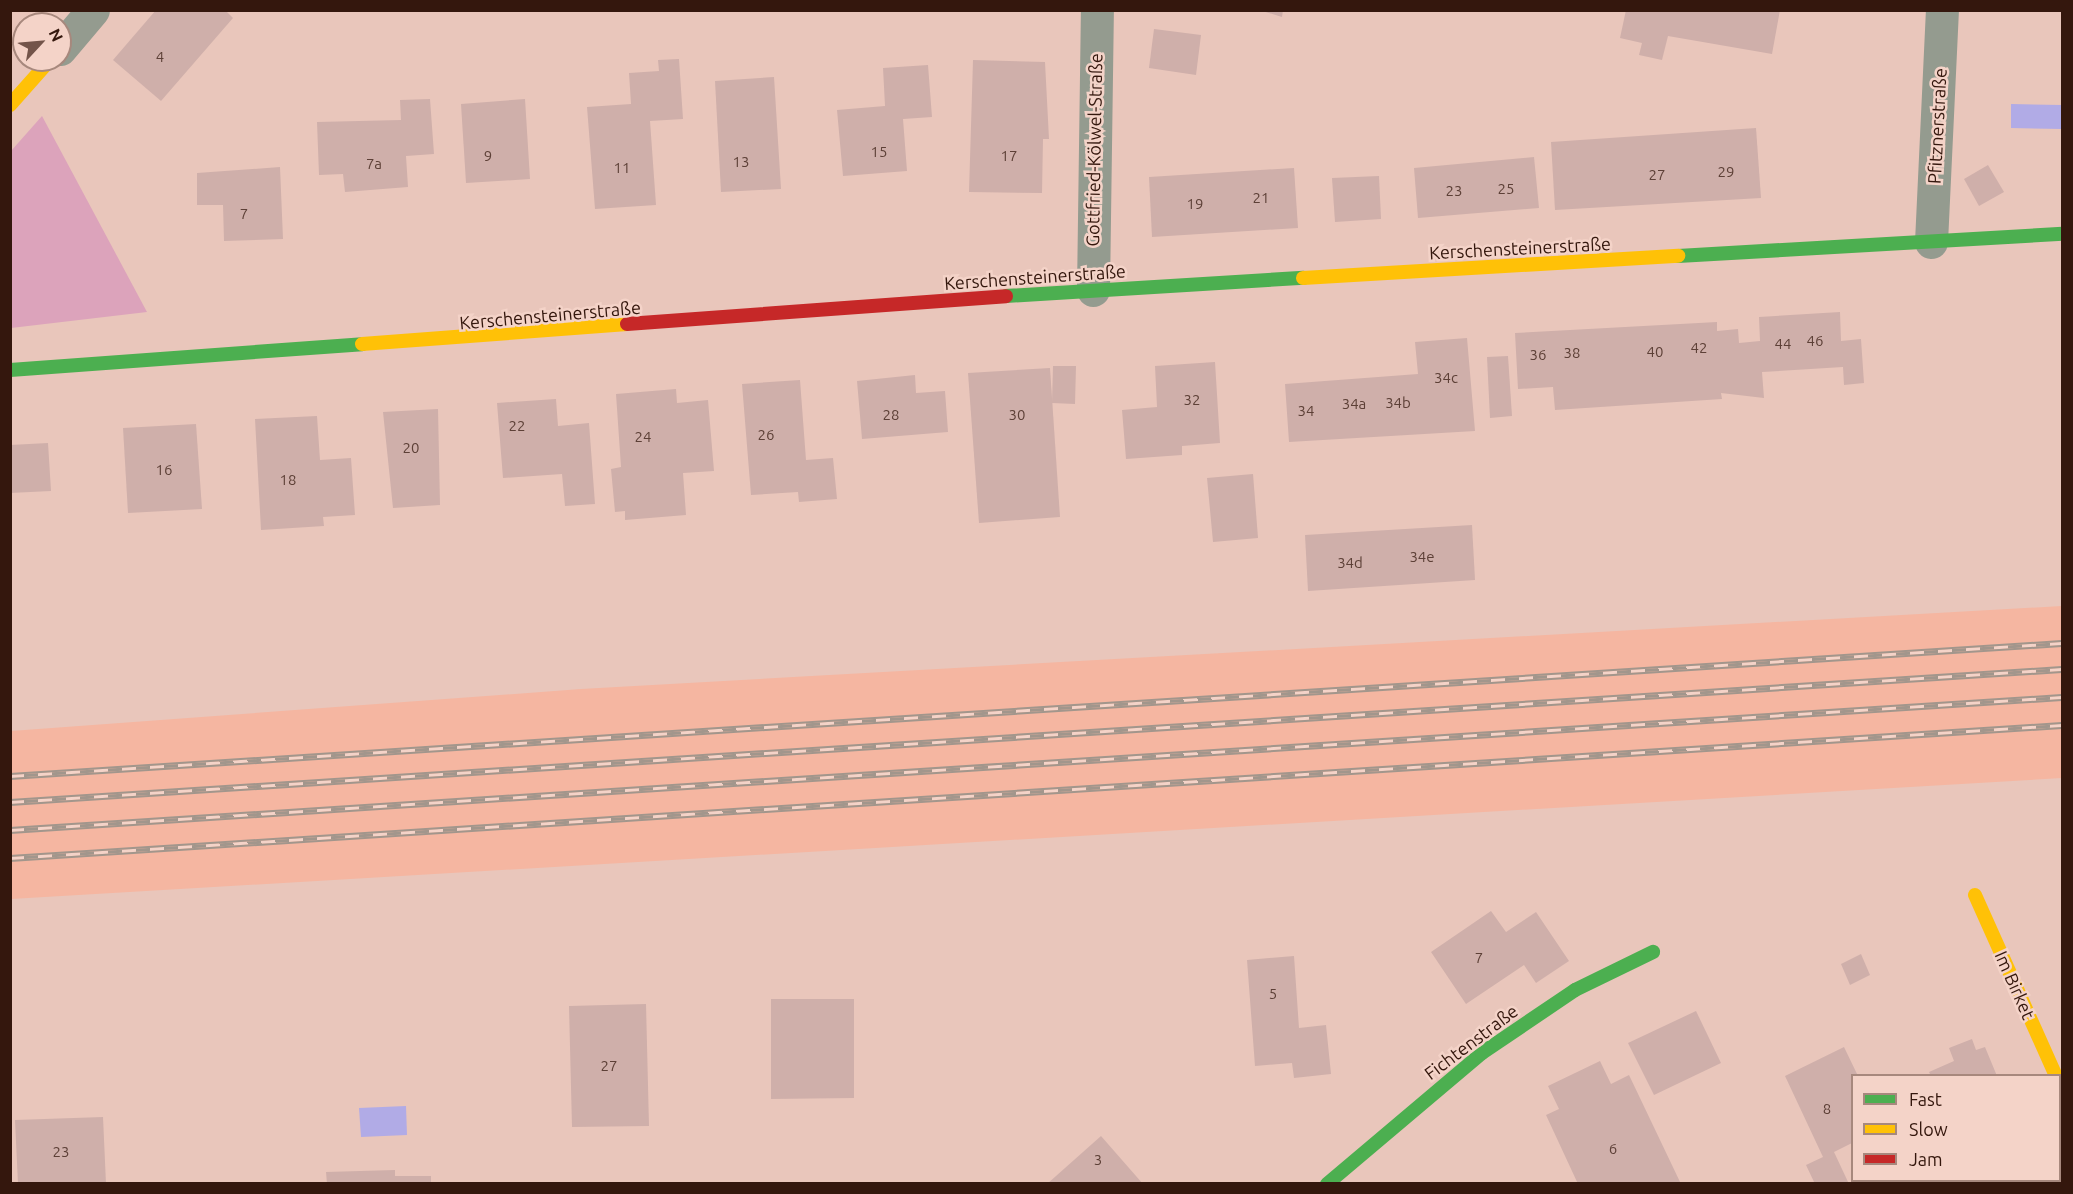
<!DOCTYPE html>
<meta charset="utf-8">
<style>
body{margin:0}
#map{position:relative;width:2073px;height:1194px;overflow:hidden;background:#e9c6bb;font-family:Ubuntu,sans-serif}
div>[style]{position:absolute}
.built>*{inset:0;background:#f5b6a1}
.green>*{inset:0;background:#dca3bb}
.water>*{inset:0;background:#b1abe6}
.building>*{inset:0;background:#cfafaa}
.street>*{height:33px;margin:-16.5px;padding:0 16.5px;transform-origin:16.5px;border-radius:16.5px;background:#949b8f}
.fast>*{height:14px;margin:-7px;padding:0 7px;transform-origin:7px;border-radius:7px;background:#4caf50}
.slow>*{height:14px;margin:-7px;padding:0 7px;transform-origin:7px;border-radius:7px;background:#ffc107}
.jam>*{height:14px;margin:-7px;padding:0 7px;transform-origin:7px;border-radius:7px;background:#c62828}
.rail>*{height:7px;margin-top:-3.5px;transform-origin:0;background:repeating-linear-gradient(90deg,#f4d3c8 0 14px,#a2968c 0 28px);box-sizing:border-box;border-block:2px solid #a2968c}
span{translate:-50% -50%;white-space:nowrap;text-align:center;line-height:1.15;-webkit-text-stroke:5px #f4d3c8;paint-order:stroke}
.number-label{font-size:15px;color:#5d4037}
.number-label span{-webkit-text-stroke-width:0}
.street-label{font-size:18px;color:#34170d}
.frame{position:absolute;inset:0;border:12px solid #34170d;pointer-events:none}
.legend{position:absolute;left:1851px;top:1074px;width:210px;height:108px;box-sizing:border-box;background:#f4d3c8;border:2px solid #a7887d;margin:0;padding:8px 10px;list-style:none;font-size:18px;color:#34170d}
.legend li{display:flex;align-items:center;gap:12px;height:30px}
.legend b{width:30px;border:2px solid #a7887d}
.north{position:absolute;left:12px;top:12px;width:60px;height:60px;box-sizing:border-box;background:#f4d3c8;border:2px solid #a7887d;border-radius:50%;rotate:64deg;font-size:16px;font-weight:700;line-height:24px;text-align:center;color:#34170d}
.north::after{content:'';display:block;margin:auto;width:21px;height:27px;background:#73544a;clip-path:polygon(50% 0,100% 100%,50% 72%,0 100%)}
</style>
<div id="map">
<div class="built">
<div style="clip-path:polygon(2062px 606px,2062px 778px,11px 899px,11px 731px,581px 689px)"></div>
</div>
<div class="green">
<div style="clip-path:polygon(42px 116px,147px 312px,11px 328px,11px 151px)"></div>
</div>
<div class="water">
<div style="clip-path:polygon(2011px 104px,2062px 105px,2062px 129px,2011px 128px)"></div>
<div style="clip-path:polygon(406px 1106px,407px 1135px,361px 1137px,359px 1108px)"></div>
</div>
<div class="building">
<div style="clip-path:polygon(156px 10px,225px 10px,233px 18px,161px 101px,113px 60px)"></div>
<div style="clip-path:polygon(1259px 10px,1283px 10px,1282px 17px)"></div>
<div style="clip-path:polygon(1626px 10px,1780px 10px,1772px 54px,1668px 36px,1662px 60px,1639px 55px,1642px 43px,1620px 38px)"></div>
<div style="clip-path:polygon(1154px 29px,1201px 35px,1196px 75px,1149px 68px)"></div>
<div style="clip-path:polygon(679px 59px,683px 119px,650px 121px,656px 205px,595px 209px,587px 107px,631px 104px,629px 73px,659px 71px,658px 60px)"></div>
<div style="clip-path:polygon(973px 60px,1045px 62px,1049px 139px,1043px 139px,1042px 193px,969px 192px)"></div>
<div style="clip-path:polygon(928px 65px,932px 117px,903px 119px,907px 171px,843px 176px,837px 110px,885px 106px,883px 68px)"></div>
<div style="clip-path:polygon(774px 77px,781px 189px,721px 192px,715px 81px)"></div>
<div style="clip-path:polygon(430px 99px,434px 154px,406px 156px,408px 187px,345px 192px,343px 174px,319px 175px,317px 122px,401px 120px,400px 100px)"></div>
<div style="clip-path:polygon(525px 99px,530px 179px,466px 183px,461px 104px)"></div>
<div style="clip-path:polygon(1756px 128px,1761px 198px,1555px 210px,1551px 142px)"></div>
<div style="clip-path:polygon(1534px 157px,1539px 208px,1418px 218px,1414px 168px)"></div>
<div style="clip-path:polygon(1988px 165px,2004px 192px,1979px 206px,1964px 179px)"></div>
<div style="clip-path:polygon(280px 167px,283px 239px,224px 241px,223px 205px,197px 205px,197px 173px)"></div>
<div style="clip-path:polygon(1294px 168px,1298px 228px,1152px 237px,1149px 177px)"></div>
<div style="clip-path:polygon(1379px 176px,1381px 219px,1335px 222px,1332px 178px)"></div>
<div style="clip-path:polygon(1840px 312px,1841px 341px,1861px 339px,1864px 383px,1844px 385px,1843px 367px,1762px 372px,1764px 398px,1721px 393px,1722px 399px,1555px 410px,1553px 387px,1518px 389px,1515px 333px,1717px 322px,1717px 331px,1738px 329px,1739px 343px,1760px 341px,1759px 317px)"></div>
<div style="clip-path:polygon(1467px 338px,1475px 431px,1289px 442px,1285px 384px,1418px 374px,1415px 342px)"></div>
<div style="clip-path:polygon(1508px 356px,1512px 416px,1490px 418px,1487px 357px)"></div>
<div style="clip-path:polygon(1215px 362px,1220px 443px,1182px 446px,1182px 455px,1126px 459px,1122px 410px,1157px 407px,1155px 366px)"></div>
<div style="clip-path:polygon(1053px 366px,1076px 366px,1075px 404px,1052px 403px)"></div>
<div style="clip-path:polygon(1050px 368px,1060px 517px,979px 523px,968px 373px)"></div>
<div style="clip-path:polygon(915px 375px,916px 393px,945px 391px,948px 432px,862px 439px,857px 381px)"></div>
<div style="clip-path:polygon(800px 380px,806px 460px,833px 458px,837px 499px,799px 502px,798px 492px,751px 495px,742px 384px)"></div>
<div style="clip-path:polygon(676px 389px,677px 403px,708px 400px,714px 471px,683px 473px,686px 515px,625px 520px,625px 511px,615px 512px,611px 469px,621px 467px,616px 394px)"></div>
<div style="clip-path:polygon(556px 399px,558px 426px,589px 423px,595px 504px,565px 506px,562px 474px,503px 478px,497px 403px)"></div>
<div style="clip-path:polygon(438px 409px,440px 505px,393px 508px,383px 412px)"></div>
<div style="clip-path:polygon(317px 416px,320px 460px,351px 458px,355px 515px,323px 517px,324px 526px,261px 530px,255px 419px)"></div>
<div style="clip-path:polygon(196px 424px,202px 509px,128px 513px,123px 428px)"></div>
<div style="clip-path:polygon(48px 443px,51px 491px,10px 493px,10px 445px)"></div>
<div style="clip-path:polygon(1253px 474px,1258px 538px,1213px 542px,1207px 478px)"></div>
<div style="clip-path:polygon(1472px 525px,1475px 580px,1308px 591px,1305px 535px)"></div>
<div style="clip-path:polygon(1491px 911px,1506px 932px,1536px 912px,1569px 961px,1536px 983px,1524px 965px,1466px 1004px,1431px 952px)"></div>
<div style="clip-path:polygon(1861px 954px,1870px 975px,1850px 985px,1841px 964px)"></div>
<div style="clip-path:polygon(1294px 956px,1299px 1028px,1326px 1025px,1331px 1074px,1294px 1078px,1292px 1063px,1255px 1066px,1247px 960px)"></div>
<div style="clip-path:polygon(771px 999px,854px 999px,854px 1098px,771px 1099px)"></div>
<div style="clip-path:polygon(646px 1004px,649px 1126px,572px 1127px,569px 1006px)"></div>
<div style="clip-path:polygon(1696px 1011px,1721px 1063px,1654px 1095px,1628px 1043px)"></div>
<div style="clip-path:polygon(1972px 1039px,1976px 1050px,1985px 1047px,1997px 1076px,1931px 1076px,1929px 1072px,1954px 1061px,1949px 1048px)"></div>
<div style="clip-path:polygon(1844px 1047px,1858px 1076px,1852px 1076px,1852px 1143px,1834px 1152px,1849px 1184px,1815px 1184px,1806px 1165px,1823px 1157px,1785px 1076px)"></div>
<div style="clip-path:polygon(1600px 1061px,1611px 1084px,1629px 1075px,1681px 1184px,1578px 1184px,1546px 1115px,1559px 1109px,1548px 1086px)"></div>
<div style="clip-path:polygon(103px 1117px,106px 1184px,18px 1184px,15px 1120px)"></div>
<div style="clip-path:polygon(1101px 1136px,1143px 1184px,1047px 1184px)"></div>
<div style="clip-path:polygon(395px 1170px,395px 1176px,431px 1176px,431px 1184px,327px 1184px,326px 1172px)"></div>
<div style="clip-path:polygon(1998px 1180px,2052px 1180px,2053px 1184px,1992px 1184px)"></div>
</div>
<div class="street">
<div style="left:60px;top:49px;width:51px;rotate:-49.8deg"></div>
<div style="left:1931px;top:242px;width:232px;rotate:-87.3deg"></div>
<div style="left:1093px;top:290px;width:280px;rotate:-89.2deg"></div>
</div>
<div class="fast">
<div style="left:1678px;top:256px;width:385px;rotate:-3.3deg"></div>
<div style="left:1006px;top:296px;width:298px;rotate:-3.5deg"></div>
<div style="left:10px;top:370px;width:353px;rotate:-4.2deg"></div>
<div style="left:1327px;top:1184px;width:203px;rotate:-40.2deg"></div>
<div style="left:1482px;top:1053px;width:112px;rotate:-34.1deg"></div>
<div style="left:1575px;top:990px;width:87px;rotate:-26deg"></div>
</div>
<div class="slow">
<div style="left:10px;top:105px;width:60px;rotate:-48.4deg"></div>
<div style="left:1303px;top:278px;width:376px;rotate:-3.4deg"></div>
<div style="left:362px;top:344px;width:266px;rotate:-4.3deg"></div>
<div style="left:1975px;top:895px;width:198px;rotate:65.9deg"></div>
</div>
<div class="jam">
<div style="left:627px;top:324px;width:380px;rotate:-4.2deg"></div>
</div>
<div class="rail">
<div style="left:10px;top:776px;width:2056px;rotate:-3.71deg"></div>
<div style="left:10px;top:802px;width:2056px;rotate:-3.71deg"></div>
<div style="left:10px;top:830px;width:2056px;rotate:-3.71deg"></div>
<div style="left:10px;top:858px;width:2056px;rotate:-3.71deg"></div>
</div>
<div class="number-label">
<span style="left:160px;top:57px">4</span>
<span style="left:879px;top:152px">15</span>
<span style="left:488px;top:156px">9</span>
<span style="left:1009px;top:156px">17</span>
<span style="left:741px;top:162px">13</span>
<span style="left:374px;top:164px">7a</span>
<span style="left:622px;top:168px">11</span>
<span style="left:1726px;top:172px">29</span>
<span style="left:1657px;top:175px">27</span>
<span style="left:1506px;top:189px">25</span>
<span style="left:1454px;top:191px">23</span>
<span style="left:1261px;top:198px">21</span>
<span style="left:1195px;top:204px">19</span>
<span style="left:244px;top:214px">7</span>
<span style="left:1815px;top:341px">46</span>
<span style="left:1783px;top:344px">44</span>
<span style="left:1699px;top:348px">42</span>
<span style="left:1655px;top:352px">40</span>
<span style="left:1572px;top:353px">38</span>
<span style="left:1538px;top:355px">36</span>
<span style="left:1446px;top:378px">34c</span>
<span style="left:1192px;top:400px">32</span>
<span style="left:1398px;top:403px">34b</span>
<span style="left:1354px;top:404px">34a</span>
<span style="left:1306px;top:411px">34</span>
<span style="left:891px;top:415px">28</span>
<span style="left:1017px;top:415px">30</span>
<span style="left:517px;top:426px">22</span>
<span style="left:766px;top:435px">26</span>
<span style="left:643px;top:437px">24</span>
<span style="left:411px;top:448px">20</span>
<span style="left:164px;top:470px">16</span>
<span style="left:288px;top:480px">18</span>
<span style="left:1422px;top:557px">34e</span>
<span style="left:1350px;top:563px">34d</span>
<span style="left:1479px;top:958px">7</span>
<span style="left:1273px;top:994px">5</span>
<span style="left:609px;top:1066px">27</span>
<span style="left:1827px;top:1109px">8</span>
<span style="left:1613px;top:1149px">6</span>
<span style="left:61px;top:1152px">23</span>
<span style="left:1098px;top:1160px">3</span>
</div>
<div class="street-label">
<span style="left:1937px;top:126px;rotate:-87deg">Pfitznerstraße</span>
<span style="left:1094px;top:150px;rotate:-89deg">Gottfried-Kölwel-Straße</span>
<span style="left:1520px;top:248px;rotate:-3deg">Kerschensteinerstraße</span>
<span style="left:1035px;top:277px;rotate:-4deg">Kerschensteinerstraße</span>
<span style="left:550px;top:315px;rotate:-5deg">Kerschensteinerstraße</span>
<span style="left:2015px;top:985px;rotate:66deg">Im Birket</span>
<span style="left:1471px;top:1042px;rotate:-37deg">Fichtenstraße</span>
</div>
<div class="frame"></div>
<ul class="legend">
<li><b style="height:8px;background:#4caf50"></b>Fast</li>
<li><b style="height:8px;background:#ffc107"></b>Slow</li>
<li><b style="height:8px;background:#c62828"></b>Jam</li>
</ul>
<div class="north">N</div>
</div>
